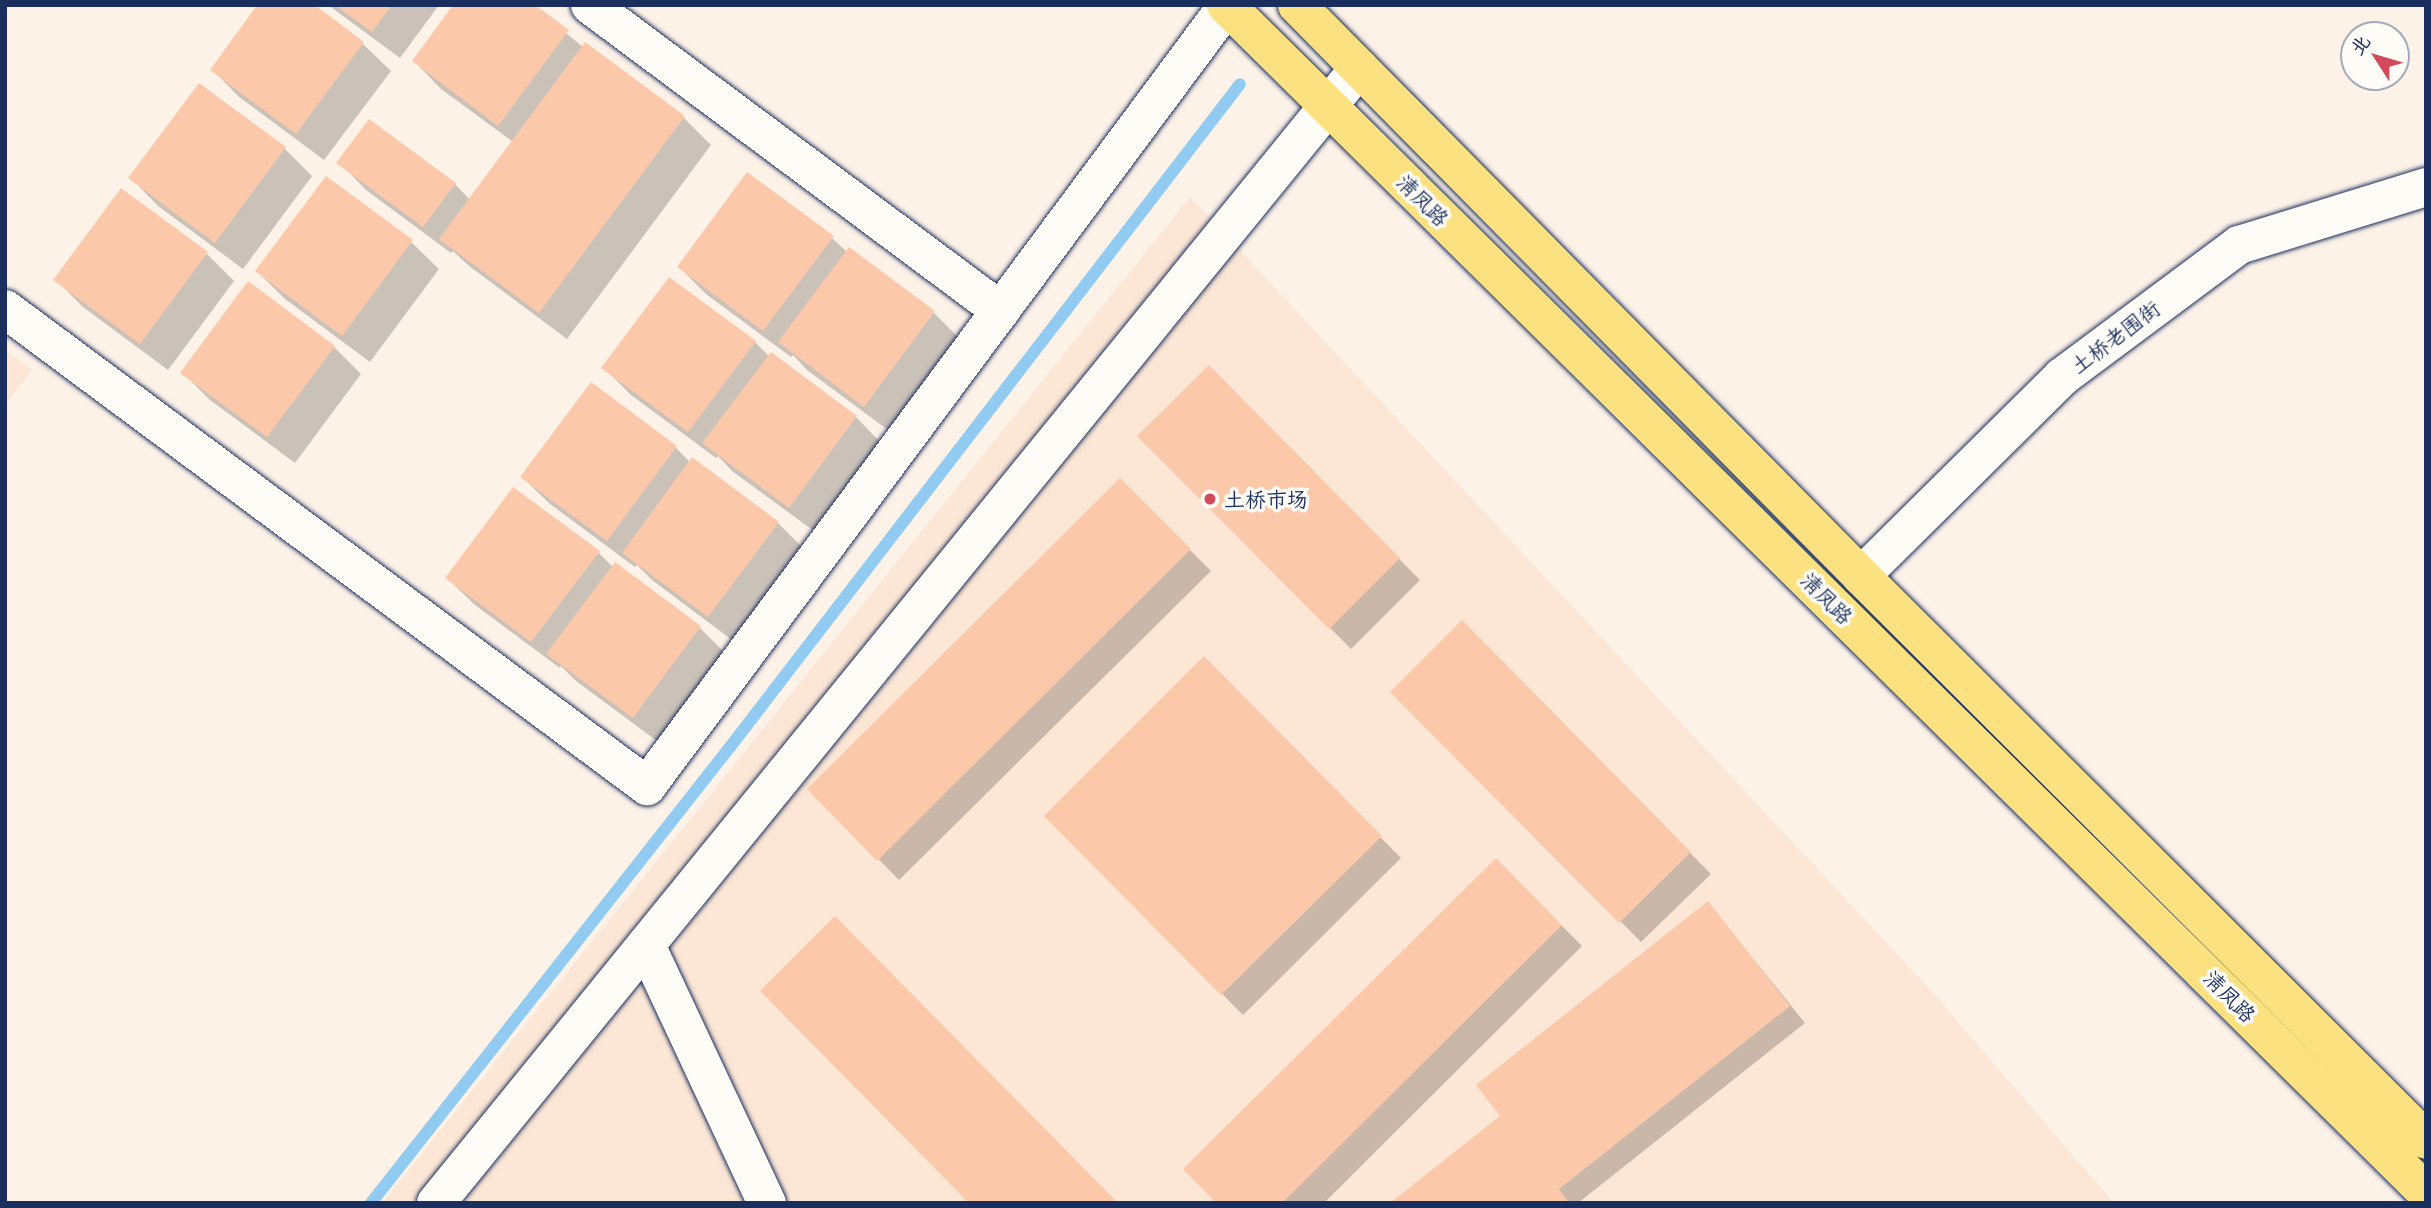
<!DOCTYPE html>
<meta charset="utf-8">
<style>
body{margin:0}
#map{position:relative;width:2431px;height:1208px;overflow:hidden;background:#fdf2e8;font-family:Mali,"LXGW WenKai TC",sans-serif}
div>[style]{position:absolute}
.built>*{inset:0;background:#fce6d5}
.shadow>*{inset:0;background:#0003}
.stream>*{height:12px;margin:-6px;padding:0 6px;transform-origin:6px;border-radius:6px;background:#92cbf2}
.building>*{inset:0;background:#fbc9aa}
.roads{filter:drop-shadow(0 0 2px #1b2f5e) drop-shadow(0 0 2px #1b2f5e)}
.street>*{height:38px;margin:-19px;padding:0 19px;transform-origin:19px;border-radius:19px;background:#fdfcf7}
.highway>*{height:38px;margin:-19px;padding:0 19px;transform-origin:19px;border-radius:19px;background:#fbe180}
.dots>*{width:19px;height:19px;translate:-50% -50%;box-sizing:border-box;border:4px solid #fdfcf7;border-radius:50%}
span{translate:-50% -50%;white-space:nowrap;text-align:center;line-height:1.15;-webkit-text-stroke:7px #fdfcf7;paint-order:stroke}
.street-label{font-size:21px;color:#1b2f5e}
.poi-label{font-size:21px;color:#1b2f5e}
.left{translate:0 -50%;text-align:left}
.frame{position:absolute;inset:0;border:7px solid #1b2f5e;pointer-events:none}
.north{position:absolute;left:2340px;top:21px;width:70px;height:70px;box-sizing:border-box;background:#fdfcf7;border:2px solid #a3aaba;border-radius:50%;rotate:307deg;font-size:19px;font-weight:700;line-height:28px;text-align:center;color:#1b2f5e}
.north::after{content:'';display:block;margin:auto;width:24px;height:32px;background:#d1495b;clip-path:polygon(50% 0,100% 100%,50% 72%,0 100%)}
</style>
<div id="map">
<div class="built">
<div style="clip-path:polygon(1190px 197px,1926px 985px,2114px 1203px,382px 1203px)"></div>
<div style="clip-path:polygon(5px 350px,32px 370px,5px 405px)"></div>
</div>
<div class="shadow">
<div style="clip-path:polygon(312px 5px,363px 44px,391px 71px,324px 160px,239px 97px,212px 69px)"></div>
<div style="clip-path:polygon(328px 5px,439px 5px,400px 58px)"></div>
<div style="clip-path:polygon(532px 5px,583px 47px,585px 45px,684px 118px,711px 145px,567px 339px,469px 266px,453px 251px,451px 253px,366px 190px,339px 162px,455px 184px,470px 200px,513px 142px,441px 89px,414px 61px)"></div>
<div style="clip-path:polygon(200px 86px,285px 149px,312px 176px,243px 269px,158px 206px,131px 178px)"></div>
<div style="clip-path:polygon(832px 238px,847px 252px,849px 249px,934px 313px,961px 340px,892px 433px,807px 370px,793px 355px,791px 357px,706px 294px,679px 267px)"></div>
<div style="clip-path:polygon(411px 242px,439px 269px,370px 362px,285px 299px,257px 271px)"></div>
<div style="clip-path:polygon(207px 254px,234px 281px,168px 370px,83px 307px,55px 279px)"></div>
<div style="clip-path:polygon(755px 342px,769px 356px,856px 417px,883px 445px,818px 534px,732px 471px,718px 456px,716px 458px,631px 395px,604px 368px)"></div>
<div style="clip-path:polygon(334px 347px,361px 374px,295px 463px,210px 400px,183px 373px)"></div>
<div style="clip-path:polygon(1209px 367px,1420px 580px,1351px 649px,1139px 436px)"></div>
<div style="clip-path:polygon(591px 385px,676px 448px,690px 462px,778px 523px,805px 550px,736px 643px,652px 580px,637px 565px,635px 567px,550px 504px,522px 477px)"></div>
<div style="clip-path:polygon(1120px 480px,1211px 571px,899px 880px,809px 789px)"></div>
<div style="clip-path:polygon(598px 552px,613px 567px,615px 565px,700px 628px,727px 655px,661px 744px,576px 681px,561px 666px,560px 668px,475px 605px,447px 578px)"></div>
<div style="clip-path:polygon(1462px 622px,1711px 874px,1641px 942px,1393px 692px)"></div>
<div style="clip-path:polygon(1204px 659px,1401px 858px,1243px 1015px,1046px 816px)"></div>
<div style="clip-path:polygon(1496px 860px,1582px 946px,1324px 1203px,1218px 1203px)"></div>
<div style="clip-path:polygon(1708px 903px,1805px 1023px,1578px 1203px,1393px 1203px,1503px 1116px)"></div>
</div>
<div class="stream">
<div style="left:371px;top:1203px;width:580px;rotate:-51.79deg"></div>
<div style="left:730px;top:747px;width:836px;rotate:-52.43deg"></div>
</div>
<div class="building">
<div style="clip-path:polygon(257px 5px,315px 5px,364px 42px,296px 134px,210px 70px)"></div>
<div style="clip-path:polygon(335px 5px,392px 5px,372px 32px)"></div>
<div style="clip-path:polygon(453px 5px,535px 5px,569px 30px,498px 126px,412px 61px)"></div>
<div style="clip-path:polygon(585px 42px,685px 116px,539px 313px,439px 239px)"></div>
<div style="clip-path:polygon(199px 83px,286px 147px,215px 243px,128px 178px)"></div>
<div style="clip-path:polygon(369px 119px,456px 183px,423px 227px,336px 163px)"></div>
<div style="clip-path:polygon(747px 172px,834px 236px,763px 331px,677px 267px)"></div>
<div style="clip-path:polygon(326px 176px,413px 240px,342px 336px,255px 271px)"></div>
<div style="clip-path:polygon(121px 188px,208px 252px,140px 344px,53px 280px)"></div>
<div style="clip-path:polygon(849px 247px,935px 311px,864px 407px,778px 342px)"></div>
<div style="clip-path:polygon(669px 277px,756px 341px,688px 432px,601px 368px)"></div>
<div style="clip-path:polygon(248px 281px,335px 346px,267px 437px,180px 373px)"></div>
<div style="clip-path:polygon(771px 352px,857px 416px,789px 508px,702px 443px)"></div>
<div style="clip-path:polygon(1209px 365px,1400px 558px,1329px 629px,1137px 436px)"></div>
<div style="clip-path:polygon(591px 382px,677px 446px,607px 541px,520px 477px)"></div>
<div style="clip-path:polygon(692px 457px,779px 522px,708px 617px,622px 553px)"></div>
<div style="clip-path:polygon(1120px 478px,1191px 549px,877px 861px,807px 789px)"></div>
<div style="clip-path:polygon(513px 487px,600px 551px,531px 642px,445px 578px)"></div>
<div style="clip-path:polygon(615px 562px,701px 626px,633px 718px,546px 654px)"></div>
<div style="clip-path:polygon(1462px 620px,1691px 852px,1619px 923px,1390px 692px)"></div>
<div style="clip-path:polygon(1204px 656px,1382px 836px,1221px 995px,1044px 816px)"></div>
<div style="clip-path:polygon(1496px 858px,1562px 925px,1282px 1203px,1216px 1203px,1183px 1169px)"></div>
<div style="clip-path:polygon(1708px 901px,1790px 1006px,1559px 1189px,1569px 1203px,1390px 1203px,1500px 1116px,1476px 1085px)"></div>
<div style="clip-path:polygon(835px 916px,1118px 1203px,969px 1203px,760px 991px)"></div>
</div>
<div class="roads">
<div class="street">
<div style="left:590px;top:5px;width:512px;rotate:36.67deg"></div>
<div style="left:5px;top:309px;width:800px;rotate:36.61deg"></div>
<div style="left:647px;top:786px;width:972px;rotate:-53.37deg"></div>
<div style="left:1861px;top:576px;width:283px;rotate:-44.7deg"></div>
<div style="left:2062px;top:377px;width:221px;rotate:-36.7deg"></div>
<div style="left:2239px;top:245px;width:196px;rotate:-17.2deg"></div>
<div style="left:646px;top:945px;width:285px;rotate:64.9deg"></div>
<div style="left:436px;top:1203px;width:1463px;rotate:-50.88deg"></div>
</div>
<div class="highway">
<div style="left:1226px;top:5px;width:1688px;rotate:44.69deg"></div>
<div style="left:1297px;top:5px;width:803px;rotate:45.35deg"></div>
<div style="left:1861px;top:576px;width:798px;rotate:44.95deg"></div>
</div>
</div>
<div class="dots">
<div style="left:1210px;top:499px;background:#d1495b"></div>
</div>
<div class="street-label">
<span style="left:1423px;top:200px;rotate:45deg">清凤路</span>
<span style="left:2115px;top:337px;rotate:-37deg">土桥老围街</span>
<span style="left:1827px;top:598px;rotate:45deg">清凤路</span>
<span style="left:2230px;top:996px;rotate:45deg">清凤路</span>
</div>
<div class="poi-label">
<span class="left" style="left:1224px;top:499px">土桥市场</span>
</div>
<div class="frame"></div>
<div class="north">北</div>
</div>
